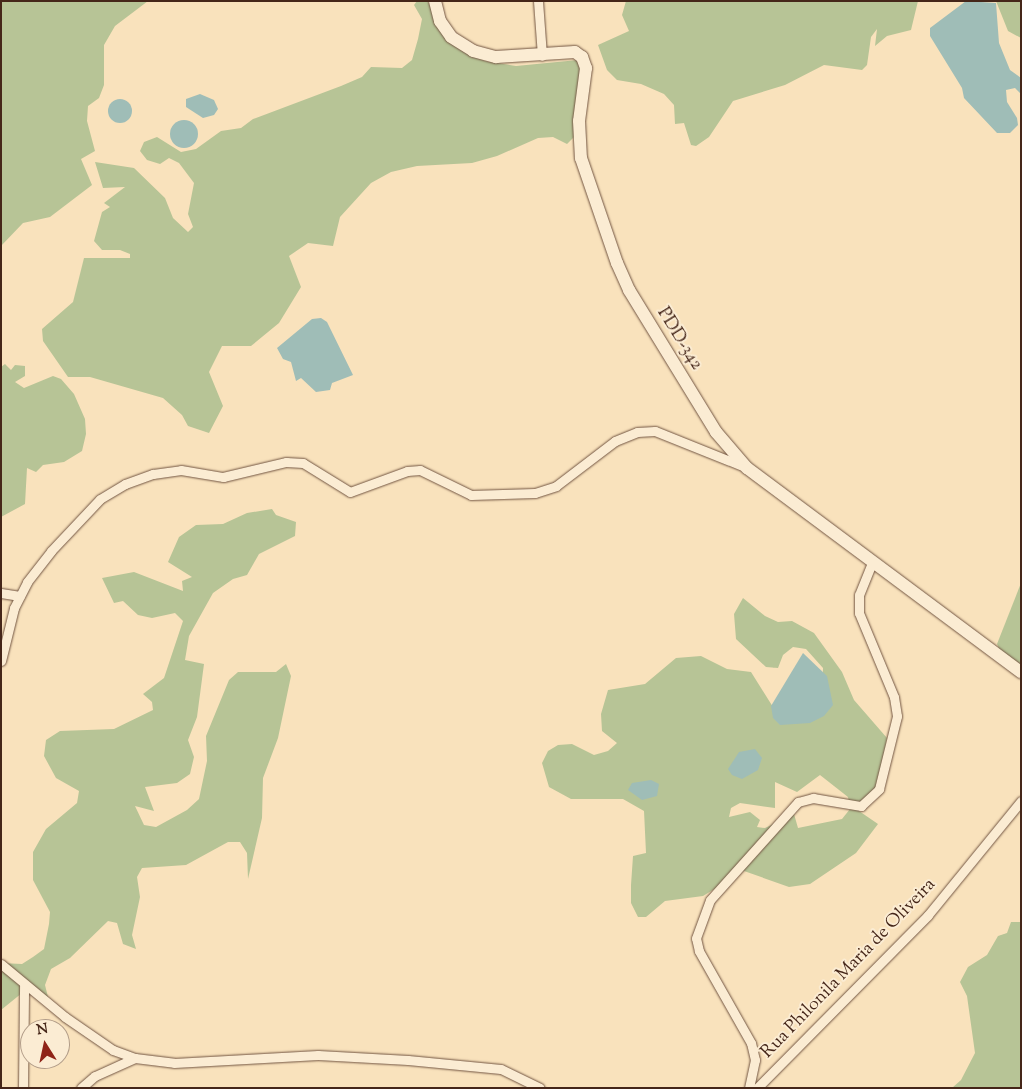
<!DOCTYPE html>
<style>
body{margin:0}
#map{position:relative;width:1022px;height:1089px;overflow:hidden;background:#f9e2bc;font-family:"Sorts Mill Goudy",serif}
div>[style]{position:absolute}
.green>*{inset:0;background:#b7c496}
.water>*{inset:0;background:#9fbdb7}
.round{border-radius:50%}
.roads{filter:drop-shadow(0 0 1px #725542) drop-shadow(0 0 1px #725542)}
.street>*{height:9px;margin:-4.5px;padding:0 4.5px;transform-origin:4.5px;border-radius:4.5px;background:#fbecd3}
.secondary>*{height:12px;margin:-6px;padding:0 6px;transform-origin:6px;border-radius:6px;background:#fbecd3}
span{translate:-50% -50%;white-space:nowrap;text-align:center;line-height:1.15;-webkit-text-stroke:4px #fbecd3;paint-order:stroke}
.street-label{font-size:18px;color:#452619}
.frame{position:absolute;inset:0;border:2px solid #452619;pointer-events:none}
.north{position:absolute;left:20px;top:1019px;width:50px;height:50px;box-sizing:border-box;background:#fbecd3;border:1px solid #b29d89;border-radius:50%;rotate:350deg;font-size:14px;font-weight:700;line-height:20px;text-align:center;color:#452619}
.north::after{content:'';display:block;margin:auto;width:18px;height:22px;background:#8f2418;clip-path:polygon(50% 0,100% 100%,50% 72%,0 100%)}
</style>
<div id="map">
<div class="green">
<div style="clip-path:polygon(1px 1px,148px 1px,115px 26px,104px 45px,104px 85px,99px 98px,88px 106px,87px 121px,95px 151px,81px 159px,92px 185px,50px 217px,23px 223px,1px 246px)"></div>
<div style="clip-path:polygon(417px 1px,428px 1px,437px 26px,454px 46px,485px 61px,516px 66px,578px 60px,582px 71px,574px 137px,567px 144px,553px 137px,538px 138px,497px 156px,472px 163px,417px 166px,391px 172px,371px 183px,340px 217px,333px 246px,308px 243px,289px 256px,301px 287px,279px 323px,251px 346px,222px 346px,209px 372px,223px 406px,209px 433px,188px 426px,182px 415px,163px 398px,90px 377px,68px 377px,43px 341px,42px 329px,73px 302px,84px 258px,130px 258px,130px 254px,120px 250px,102px 250px,94px 241px,102px 212px,110px 207px,104px 203px,125px 187px,103px 188px,95px 162px,134px 168px,165px 198px,173px 218px,188px 232px,193px 227px,188px 214px,194px 183px,179px 163px,169px 158px,160px 164px,147px 160px,140px 151px,144px 142px,157px 137px,181px 152px,196px 149px,221px 131px,241px 128px,253px 119px,341px 86px,362px 77px,371px 67px,402px 68px,412px 60px,418px 39px,422px 19px,414px 5px)"></div>
<div style="clip-path:polygon(626px 1px,918px 1px,911px 30px,887px 36px,875px 46px,877px 29px,871px 37px,867px 65px,862px 70px,824px 65px,785px 85px,733px 101px,709px 137px,696px 146px,691px 145px,684px 123px,675px 124px,674px 105px,664px 94px,641px 84px,617px 80px,607px 70px,598px 45px,629px 31px,622px 15px)"></div>
<div style="clip-path:polygon(996px 1px,1021px 1px,1021px 38px,1008px 31px)"></div>
<div style="clip-path:polygon(5px 364px,11px 370px,15px 365px,25px 366px,25px 376px,15px 382px,24px 388px,53px 376px,61px 379px,74px 394px,85px 419px,86px 434px,82px 451px,64px 462px,43px 465px,36px 472px,27px 468px,25px 504px,1px 517px,1px 367px)"></div>
<div style="clip-path:polygon(272px 509px,276px 515px,296px 522px,295px 536px,259px 554px,247px 575px,233px 579px,213px 593px,189px 636px,185px 660px,204px 664px,197px 717px,188px 740px,194px 757px,190px 774px,177px 783px,145px 787px,154px 811px,135px 806px,144px 825px,156px 827px,187px 810px,199px 799px,207px 761px,206px 736px,229px 680px,238px 672px,276px 672px,286px 664px,291px 676px,278px 738px,263px 778px,262px 818px,248px 879px,247px 853px,240px 842px,228px 842px,186px 865px,142px 868px,137px 877px,140px 897px,132px 935px,136px 949px,123px 944px,117px 923px,108px 921px,70px 958px,51px 969px,45px 985px,48px 997px,22px 993px,1px 1010px,1px 963px,22px 964px,33px 957px,44px 949px,49px 924px,50px 912px,33px 880px,33px 852px,46px 829px,77px 803px,79px 791px,56px 778px,44px 756px,46px 740px,60px 731px,114px 729px,153px 710px,152px 702px,143px 694px,164px 678px,183px 621px,175px 613px,152px 618px,138px 615px,123px 601px,114px 603px,102px 578px,134px 572px,183px 591px,182px 581px,192px 577px,168px 562px,179px 537px,196px 525px,223px 524px,247px 513px)"></div>
<div style="clip-path:polygon(1021px 583px,1021px 665px,1002px 655px,997px 644px)"></div>
<div style="clip-path:polygon(evenodd,743px 598px,765px 616px,778px 622px,792px 621px,814px 633px,842px 672px,854px 700px,887px 738px,876px 792px,859px 811px,878px 824px,856px 853px,810px 884px,789px 887px,744px 871px,703px 896px,665px 901px,646px 917px,638px 917px,631px 903px,631px 885px,633px 856px,646px 853px,644px 811px,623px 799px,571px 799px,549px 787px,542px 763px,548px 751px,558px 745px,572px 744px,594px 755px,608px 751px,617px 743px,602px 731px,601px 714px,608px 690px,645px 684px,676px 658px,701px 656px,727px 669px,751px 672px,778px 715px,822px 694px,823px 668px,806px 649px,793px 647px,783px 655px,778px 668px,766px 667px,736px 639px,734px 614px,743px 598px,820px 775px,848px 797px,850px 809px,842px 819px,798px 828px,794px 814px,765px 828px,757px 827px,760px 820px,750px 812px,729px 817px,731px 808px,740px 803px,775px 808px,775px 782px,797px 792px,820px 775px)"></div>
<div style="clip-path:polygon(1011px 922px,1021px 922px,1021px 1088px,952px 1088px,961px 1080px,975px 1053px,967px 996px,960px 982px,968px 967px,987px 955px,998px 936px,1007px 933px)"></div>
</div>
<div class="water">
<div style="clip-path:polygon(966px 1px,996px 3px,999px 43px,1010px 70px,1021px 78px,1021px 94px,1015px 88px,1006px 90px,1007px 102px,1017px 118px,1018px 125px,1010px 133px,997px 133px,964px 98px,962px 88px,930px 36px,930px 28px)"></div>
<div style="clip-path:polygon(200px 94px,214px 100px,218px 109px,214px 115px,203px 118px,186px 107px,186px 99px)"></div>
<div class="round" style="left:108px;top:99px;width:24px;height:24px"></div>
<div class="round" style="left:170px;top:120px;width:28px;height:28px"></div>
<div style="clip-path:polygon(321px 318px,327px 322px,353px 375px,332px 383px,330px 390px,316px 392px,301px 378px,296px 381px,291px 362px,283px 359px,277px 348px,312px 319px)"></div>
<div style="clip-path:polygon(803px 653px,827px 676px,833px 705px,824px 716px,810px 723px,780px 725px,773px 718px,771px 706px)"></div>
<div style="clip-path:polygon(755px 749px,762px 758px,758px 770px,742px 779px,732px 775px,728px 769px,739px 752px)"></div>
<div style="clip-path:polygon(651px 780px,659px 784px,657px 796px,642px 800px,628px 790px,632px 783px)"></div>
</div>
<div class="roads">
<div class="street">
<div style="left:538px;top:1px;width:55px;rotate:85.8deg"></div>
<div style="left:1px;top:593px;width:19px;rotate:9deg"></div>
<div style="left:1px;top:661px;width:55px;rotate:-76.2deg"></div>
<div style="left:14px;top:608px;width:29px;rotate:-63deg"></div>
<div style="left:27px;top:582px;width:39px;rotate:-52deg"></div>
<div style="left:51px;top:551px;width:71px;rotate:-46.7deg"></div>
<div style="left:100px;top:499px;width:29px;rotate:-31deg"></div>
<div style="left:125px;top:484px;width:30px;rotate:-20deg"></div>
<div style="left:153px;top:474px;width:28px;rotate:-8deg"></div>
<div style="left:181px;top:470px;width:43px;rotate:9.5deg"></div>
<div style="left:223px;top:477px;width:65px;rotate:-13.4deg"></div>
<div style="left:286px;top:462px;width:17px;rotate:3deg"></div>
<div style="left:303px;top:463px;width:55px;rotate:31.7deg"></div>
<div style="left:350px;top:492px;width:61px;rotate:-20.2deg"></div>
<div style="left:407px;top:471px;width:13px;rotate:-4deg"></div>
<div style="left:420px;top:470px;width:57px;rotate:26.1deg"></div>
<div style="left:471px;top:495px;width:64px;rotate:-1.8deg"></div>
<div style="left:535px;top:493px;width:22px;rotate:-18deg"></div>
<div style="left:556px;top:486px;width:74px;rotate:-37.3deg"></div>
<div style="left:615px;top:441px;width:24px;rotate:-22deg"></div>
<div style="left:637px;top:432px;width:18px;rotate:-3deg"></div>
<div style="left:655px;top:431px;width:97px;rotate:21.8deg"></div>
<div style="left:1px;top:964px;width:83px;rotate:39.6deg"></div>
<div style="left:65px;top:1017px;width:58px;rotate:34.5deg"></div>
<div style="left:113px;top:1050px;width:23px;rotate:20deg"></div>
<div style="left:135px;top:1058px;width:39px;rotate:7deg"></div>
<div style="left:174px;top:1063px;width:144px;rotate:-3.2deg"></div>
<div style="left:318px;top:1055px;width:90px;rotate:3.2deg"></div>
<div style="left:408px;top:1060px;width:93px;rotate:5.5deg"></div>
<div style="left:501px;top:1069px;width:43px;rotate:26deg"></div>
<div style="left:23px;top:1088px;width:104px;rotate:-89.4deg"></div>
<div style="left:81px;top:1088px;width:18px;rotate:-41deg"></div>
<div style="left:95px;top:1076px;width:44px;rotate:-24.2deg"></div>
<div style="left:749px;top:1088px;width:29px;rotate:-78deg"></div>
<div style="left:755px;top:1060px;width:17px;rotate:-103deg"></div>
<div style="left:751px;top:1043px;width:106px;rotate:-119.5deg"></div>
<div style="left:699px;top:951px;width:13px;rotate:-103deg"></div>
<div style="left:696px;top:938px;width:40px;rotate:-69.8deg"></div>
<div style="left:710px;top:900px;width:132px;rotate:-48.1deg"></div>
<div style="left:798px;top:802px;width:16px;rotate:-15deg"></div>
<div style="left:813px;top:798px;width:49px;rotate:9.5deg"></div>
<div style="left:861px;top:806px;width:25px;rotate:-43deg"></div>
<div style="left:879px;top:789px;width:75px;rotate:-76.1deg"></div>
<div style="left:897px;top:716px;width:19px;rotate:-99deg"></div>
<div style="left:894px;top:697px;width:91px;rotate:-112.6deg"></div>
<div style="left:859px;top:613px;width:18px;rotate:-90deg"></div>
<div style="left:859px;top:595px;width:35px;rotate:-68deg"></div>
<div style="left:757px;top:1088px;width:243px;rotate:-45.3deg"></div>
<div style="left:928px;top:915px;width:147px;rotate:-50.8deg"></div>
</div>
<div class="secondary">
<div style="left:435px;top:1px;width:21px;rotate:76deg"></div>
<div style="left:440px;top:21px;width:19px;rotate:55deg"></div>
<div style="left:451px;top:37px;width:26px;rotate:32deg"></div>
<div style="left:473px;top:51px;width:24px;rotate:15deg"></div>
<div style="left:496px;top:57px;width:79px;rotate:-3.6deg"></div>
<div style="left:575px;top:52px;width:9px;rotate:36deg"></div>
<div style="left:582px;top:57px;width:12px;rotate:70deg"></div>
<div style="left:586px;top:68px;width:53px;rotate:97.5deg"></div>
<div style="left:579px;top:121px;width:37px;rotate:87deg"></div>
<div style="left:581px;top:158px;width:111px;rotate:71.1deg"></div>
<div style="left:617px;top:263px;width:30px;rotate:66deg"></div>
<div style="left:629px;top:290px;width:167px;rotate:58.5deg"></div>
<div style="left:716px;top:432px;width:48px;rotate:49.3deg"></div>
<div style="left:747px;top:468px;width:342px;rotate:36.7deg"></div>
</div>
</div>
<div class="street-label">
<span style="left:679px;top:339px;rotate:58deg">PDD-342</span>
<span style="left:849px;top:969px;rotate:-46deg">Rua Philonila Maria de Oliveira</span>
</div>
<div class="frame"></div>
<div class="north">N</div>
</div>
